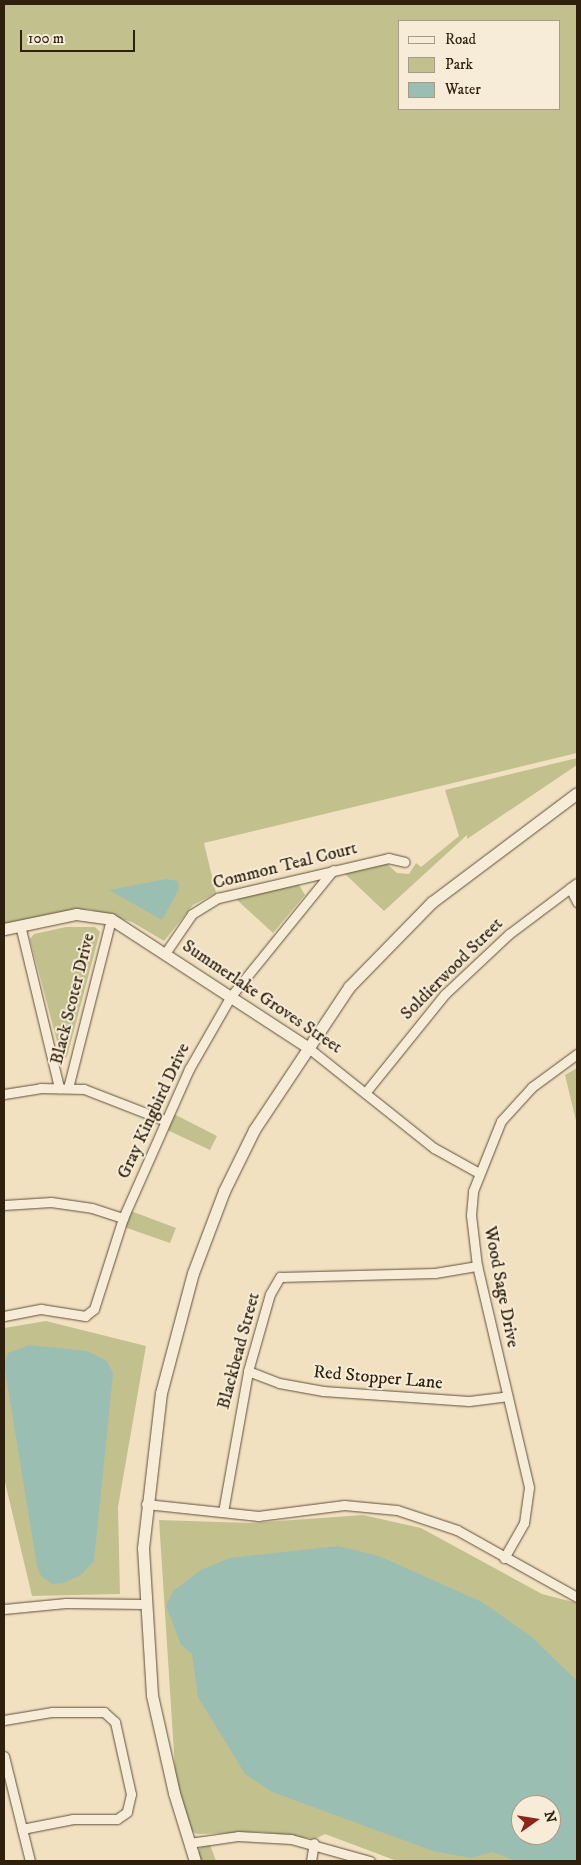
<!DOCTYPE html>
<style>
body{margin:0}
#map{position:relative;width:581px;height:1865px;overflow:hidden;background:#f2e1c1;font-family:"IM FELL DW Pica",serif}
div>[style]{position:absolute}
.green>*{inset:0;background:#c2c18e}
.water>*{inset:0;background:#9bbeb3}
.roads{filter:drop-shadow(0 0 1px #5f503a) drop-shadow(0 0 1px #5f503a)}
.street>*{height:9px;margin:-4.5px;padding:0 4.5px;transform-origin:4.5px;border-radius:4.5px;background:#f7ecd7}
.secondary>*{height:11px;margin:-5.5px;padding:0 5.5px;transform-origin:5.5px;border-radius:5.5px;background:#f7ecd7}
span{translate:-50% -50%;white-space:nowrap;text-align:center;line-height:1.15;-webkit-text-stroke:4px #f7ecd7;paint-order:stroke}
.street-label{font-size:18px;color:#2e200d}
.frame{position:absolute;inset:0;border:5px solid #2e200d;pointer-events:none}
.legend{position:absolute;left:398px;top:20px;width:162px;height:90px;box-sizing:border-box;background:#f7ecd7;border:1px solid #a79a86;margin:0;padding:6px 9px;list-style:none;font-size:15px;color:#2e200d}
.legend li{display:flex;align-items:center;gap:10px;height:25px}
.legend b{width:25px;border:1px solid #a79a86}
.north{position:absolute;left:511px;top:1795px;width:50px;height:50px;box-sizing:border-box;background:#f7ecd7;border:1px solid #a79a86;border-radius:50%;rotate:77deg;font-size:14px;font-weight:700;line-height:20px;text-align:center;color:#2e200d}
.north::after{content:'';display:block;margin:auto;width:18px;height:22px;background:#8f2418;clip-path:polygon(50% 0,100% 100%,50% 72%,0 100%)}
.scale{position:absolute;left:20px;top:30px;width:115px;height:22px;box-sizing:border-box;border:2px solid #2e200d;border-top:0;padding-left:6px;font-size:15px;line-height:18px;white-space:nowrap;color:#2e200d;-webkit-text-stroke:4px #f7ecd7;paint-order:stroke}
</style>
<div id="map">
<div class="green">
<div style="clip-path:polygon(evenodd,4px 4px,577px 4px,577px 753px,204px 843px,216px 893px,193px 905px,164px 941px,132px 922px,88px 909px,4px 925px,4px 4px,400px 21px,560px 21px,560px 109px,400px 109px,400px 21px)"></div>
<div style="clip-path:polygon(577px 758px,577px 765px,467px 839px,467px 835px,384px 911px,344px 873px,386px 863px,397px 873px,409px 874px,416px 863px,421px 867px,459px 836px,445px 790px)"></div>
<div style="clip-path:polygon(298px 883px,305px 895px,273px 933px,236px 899px)"></div>
<div style="clip-path:polygon(66px 927px,95px 927px,100px 932px,67px 1057px,62px 1060px,30px 939px,34px 934px)"></div>
<div style="clip-path:polygon(577px 1068px,577px 1125px,565px 1075px)"></div>
<div style="clip-path:polygon(172px 1113px,217px 1136px,210px 1150px,165px 1129px)"></div>
<div style="clip-path:polygon(131px 1211px,176px 1228px,170px 1243px,124px 1227px)"></div>
<div style="clip-path:polygon(46px 1321px,146px 1346px,118px 1507px,120px 1594px,32px 1596px,4px 1478px,4px 1328px)"></div>
<div style="clip-path:polygon(evenodd,363px 1515px,421px 1528px,542px 1594px,577px 1603px,577px 1861px,397px 1861px,325px 1834px,315px 1839px,262px 1832px,197px 1834px,190px 1830px,176px 1784px,159px 1520px,250px 1523px,363px 1515px,521px 1805px,551px 1805px,551px 1835px,521px 1835px,521px 1805px)"></div>
<div style="clip-path:polygon(209px 1842px,216px 1861px,199px 1861px,199px 1849px)"></div>
</div>
<div class="water">
<div style="clip-path:polygon(166px 879px,178px 881px,179px 889px,162px 920px,109px 890px)"></div>
<div style="clip-path:polygon(29px 1345px,87px 1351px,107px 1361px,113px 1374px,94px 1561px,81px 1575px,63px 1583px,52px 1584px,41px 1576px,37px 1566px,4px 1364px,8px 1353px)"></div>
<div style="clip-path:polygon(evenodd,338px 1546px,379px 1556px,482px 1602px,532px 1637px,577px 1681px,577px 1861px,517px 1861px,492px 1852px,471px 1858px,433px 1851px,272px 1792px,245px 1774px,198px 1697px,192px 1654px,181px 1645px,166px 1606px,173px 1591px,201px 1570px,229px 1558px,338px 1546px,521px 1805px,551px 1805px,551px 1835px,521px 1835px,521px 1805px)"></div>
</div>
<div class="roads">
<div class="street">
<div style="left:570px;top:888px;width:16px;rotate:63deg"></div>
<div style="left:20px;top:925px;width:168px;rotate:76.5deg"></div>
<div style="left:166px;top:952px;width:46px;rotate:-55.6deg"></div>
<div style="left:192px;top:914px;width:31px;rotate:-32deg"></div>
<div style="left:218px;top:898px;width:175px;rotate:-13.2deg"></div>
<div style="left:388px;top:858px;width:17px;rotate:13deg"></div>
<div style="left:306px;top:1046px;width:164px;rotate:38.6deg"></div>
<div style="left:434px;top:1148px;width:51px;rotate:29.1deg"></div>
<div style="left:68px;top:1088px;width:174px;rotate:-75.7deg"></div>
<div style="left:365px;top:1093px;width:127px;rotate:-51.1deg"></div>
<div style="left:445px;top:994px;width:88px;rotate:-43.2deg"></div>
<div style="left:509px;top:934px;width:85px;rotate:-36.9deg"></div>
<div style="left:4px;top:1094px;width:36px;rotate:-9deg"></div>
<div style="left:40px;top:1088px;width:44px;rotate:1.3deg"></div>
<div style="left:84px;top:1089px;width:86px;rotate:21.2deg"></div>
<div style="left:4px;top:1205px;width:47px;rotate:-3.7deg"></div>
<div style="left:51px;top:1202px;width:41px;rotate:8.3deg"></div>
<div style="left:92px;top:1208px;width:33px;rotate:18deg"></div>
<div style="left:4px;top:1316px;width:38px;rotate:-11deg"></div>
<div style="left:41px;top:1309px;width:45px;rotate:9deg"></div>
<div style="left:85px;top:1316px;width:11px;rotate:-38deg"></div>
<div style="left:94px;top:1309px;width:96px;rotate:-72.3deg"></div>
<div style="left:123px;top:1218px;width:163px;rotate:-66.1deg"></div>
<div style="left:189px;top:1069px;width:84px;rotate:-60.1deg"></div>
<div style="left:231px;top:996px;width:162px;rotate:-51deg"></div>
<div style="left:248px;top:1371px;width:33px;rotate:21deg"></div>
<div style="left:279px;top:1383px;width:45px;rotate:10.3deg"></div>
<div style="left:323px;top:1391px;width:146px;rotate:3.9deg"></div>
<div style="left:469px;top:1401px;width:38px;rotate:-7deg"></div>
<div style="left:146px;top:1504px;width:113px;rotate:6.1deg"></div>
<div style="left:258px;top:1516px;width:87px;rotate:-7.3deg"></div>
<div style="left:344px;top:1505px;width:53px;rotate:5.4deg"></div>
<div style="left:397px;top:1510px;width:63px;rotate:18.4deg"></div>
<div style="left:457px;top:1530px;width:137px;rotate:29.2deg"></div>
<div style="left:223px;top:1512px;width:143px;rotate:-79.9deg"></div>
<div style="left:248px;top:1371px;width:80px;rotate:-74.1deg"></div>
<div style="left:270px;top:1294px;width:20px;rotate:-60deg"></div>
<div style="left:280px;top:1277px;width:155px;rotate:-1.5deg"></div>
<div style="left:435px;top:1273px;width:43px;rotate:-9.5deg"></div>
<div style="left:504px;top:1558px;width:40px;rotate:-60.3deg"></div>
<div style="left:524px;top:1523px;width:36px;rotate:-82deg"></div>
<div style="left:529px;top:1487px;width:227px;rotate:-103.2deg"></div>
<div style="left:477px;top:1266px;width:51px;rotate:-96.7deg"></div>
<div style="left:471px;top:1215px;width:24px;rotate:-85deg"></div>
<div style="left:473px;top:1191px;width:75px;rotate:-68.2deg"></div>
<div style="left:501px;top:1121px;width:46px;rotate:-47.6deg"></div>
<div style="left:532px;top:1087px;width:56px;rotate:-36.3deg"></div>
<div style="left:4px;top:1609px;width:62px;rotate:-5.5deg"></div>
<div style="left:66px;top:1603px;width:78px;rotate:0.7deg"></div>
<div style="left:4px;top:1720px;width:49px;rotate:-9.5deg"></div>
<div style="left:52px;top:1712px;width:52px"></div>
<div style="left:104px;top:1712px;width:15px;rotate:42deg"></div>
<div style="left:115px;top:1722px;width:74px;rotate:77.5deg"></div>
<div style="left:131px;top:1794px;width:18px;rotate:103deg"></div>
<div style="left:127px;top:1812px;width:12px;rotate:145deg"></div>
<div style="left:117px;top:1819px;width:44px;rotate:180deg"></div>
<div style="left:73px;top:1819px;width:52px;rotate:168.9deg"></div>
<div style="left:4px;top:1756px;width:108px;rotate:76.1deg"></div>
<div style="left:189px;top:1843px;width:49px;rotate:-8.1deg"></div>
<div style="left:238px;top:1836px;width:53px;rotate:3.2deg"></div>
<div style="left:291px;top:1839px;width:82px;rotate:15.6deg"></div>
<div style="left:311px;top:1861px;width:18px;rotate:-81deg"></div>
</div>
<div class="secondary">
<div style="left:4px;top:929px;width:74px;rotate:-11.8deg"></div>
<div style="left:76px;top:914px;width:35px;rotate:8deg"></div>
<div style="left:111px;top:919px;width:233px;rotate:33.1deg"></div>
<div style="left:195px;top:1861px;width:71px;rotate:-107.2deg"></div>
<div style="left:174px;top:1793px;width:100px;rotate:-102.7deg"></div>
<div style="left:152px;top:1695px;width:147px;rotate:-93.5deg"></div>
<div style="left:143px;top:1548px;width:156px;rotate:-83.4deg"></div>
<div style="left:161px;top:1393px;width:124px;rotate:-75.1deg"></div>
<div style="left:193px;top:1273px;width:88px;rotate:-69.3deg"></div>
<div style="left:224px;top:1191px;width:68px;rotate:-63.8deg"></div>
<div style="left:254px;top:1130px;width:172px;rotate:-56.4deg"></div>
<div style="left:349px;top:987px;width:119px;rotate:-45.7deg"></div>
<div style="left:432px;top:902px;width:181px;rotate:-36.9deg"></div>
</div>
</div>
<div class="street-label">
<span style="left:285px;top:866px;rotate:-14deg">Common Teal Court</span>
<span style="left:452px;top:969px;rotate:-45deg">Soldierwood Street</span>
<span style="left:262px;top:997px;rotate:34deg">Summerlake Groves Street</span>
<span style="left:73px;top:999px;rotate:-76deg">Black Scoter Drive</span>
<span style="left:154px;top:1111px;rotate:-65deg">Gray Kingbird Drive</span>
<span style="left:501px;top:1287px;rotate:79deg">Wood Sage Drive</span>
<span style="left:239px;top:1351px;rotate:-75deg">Blackbead Street</span>
<span style="left:378px;top:1378px;rotate:5deg">Red Stopper Lane</span>
</div>
<div class="frame"></div>
<ul class="legend">
<li><b style="height:6px;background:#f7ecd7"></b>Road</li>
<li><b style="height:14px;background:#c2c18e"></b>Park</li>
<li><b style="height:14px;background:#9bbeb3"></b>Water</li>
</ul>
<div class="north">N</div>
<div class="scale">100 m</div>
</div>
